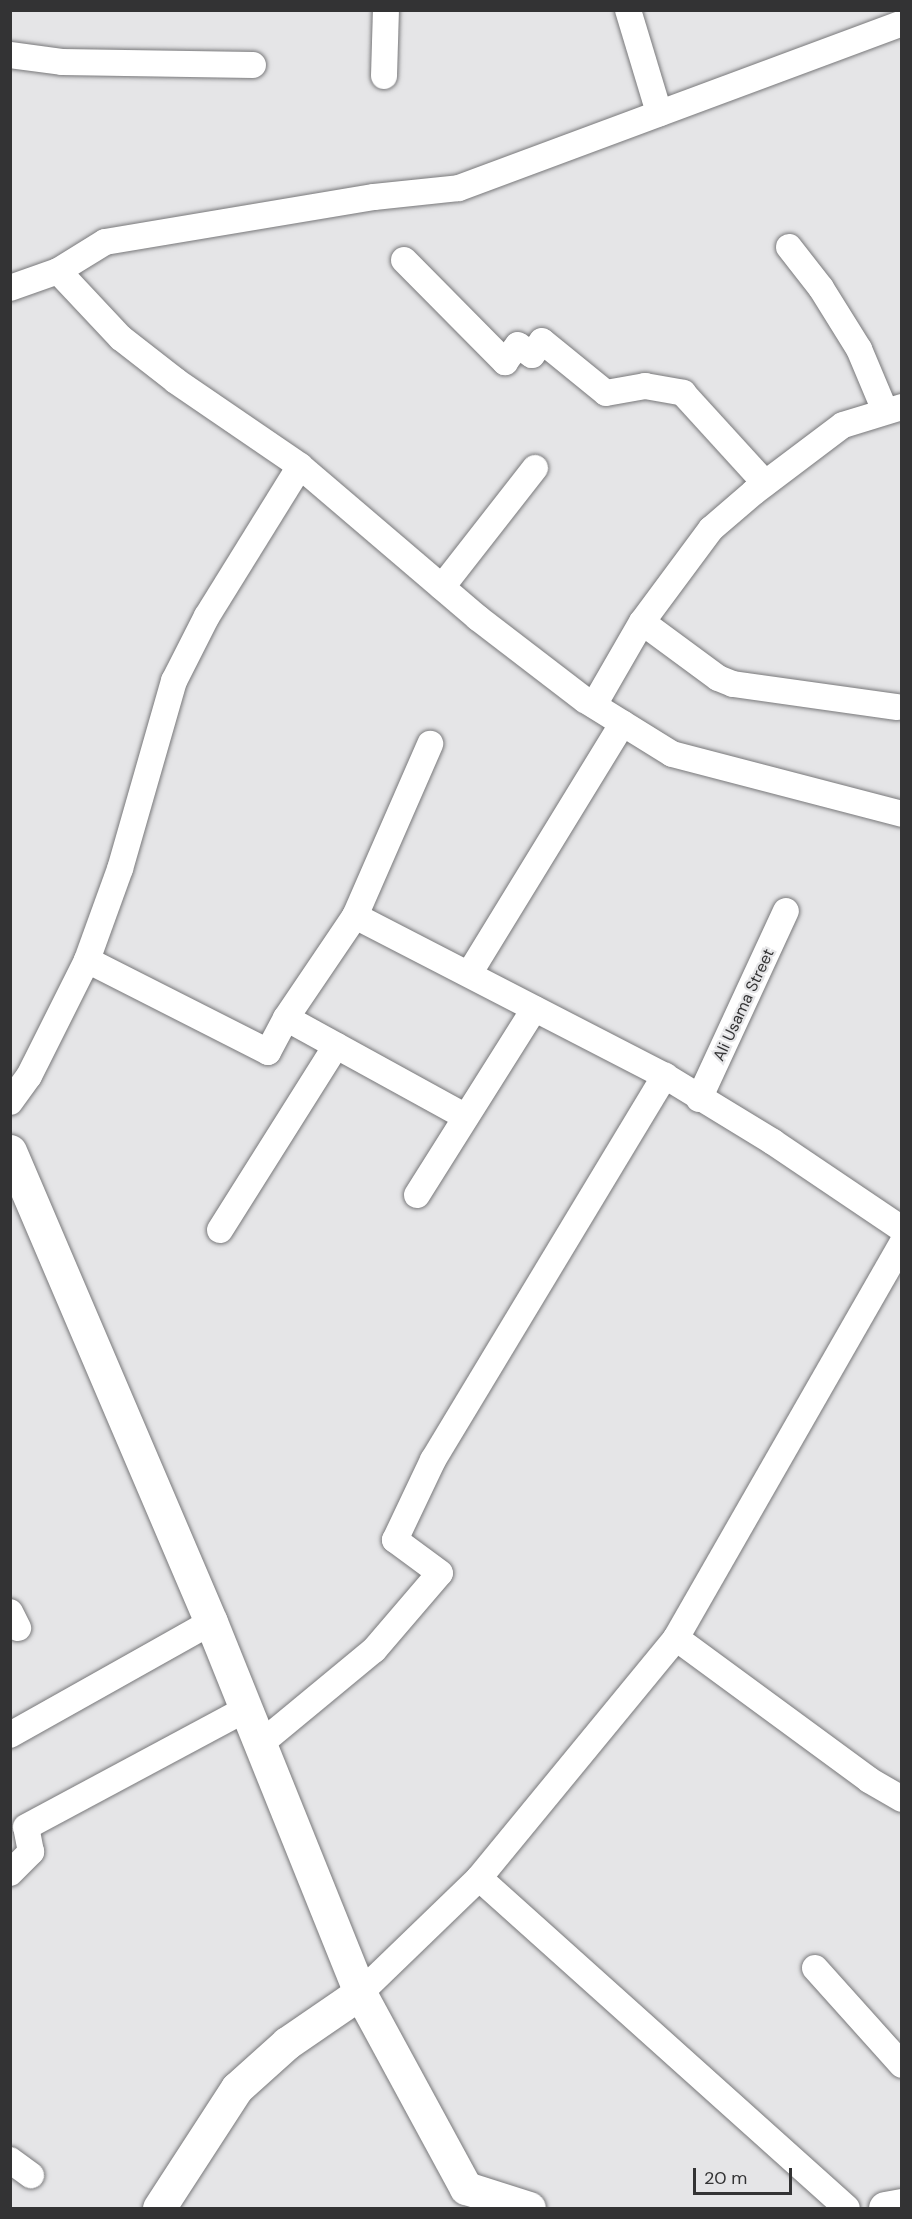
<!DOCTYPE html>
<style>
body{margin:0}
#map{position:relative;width:912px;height:2219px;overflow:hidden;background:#e5e5e7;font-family:"DM Sans",sans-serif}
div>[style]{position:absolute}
.roads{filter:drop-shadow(0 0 2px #78787a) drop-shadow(0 0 2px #78787a)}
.street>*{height:26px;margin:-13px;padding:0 13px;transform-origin:13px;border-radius:13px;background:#fff}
.secondary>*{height:33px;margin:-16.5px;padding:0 16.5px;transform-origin:16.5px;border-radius:16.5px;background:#fff}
span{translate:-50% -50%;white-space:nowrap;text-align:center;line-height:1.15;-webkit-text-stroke:4.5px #e5e5e7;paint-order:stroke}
.street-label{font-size:16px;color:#333334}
.frame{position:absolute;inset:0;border:12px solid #333334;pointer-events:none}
.scale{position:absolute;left:693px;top:2168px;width:99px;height:27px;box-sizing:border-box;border:3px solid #333334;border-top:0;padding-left:8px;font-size:18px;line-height:21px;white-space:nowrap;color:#333334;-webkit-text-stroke:4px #e5e5e7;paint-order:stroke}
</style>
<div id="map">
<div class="roads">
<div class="street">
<div style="left:628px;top:10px;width:108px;rotate:73.2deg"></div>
<div style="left:10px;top:55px;width:52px;rotate:7.7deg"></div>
<div style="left:62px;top:62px;width:191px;rotate:0.9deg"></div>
<div style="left:384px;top:76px;width:66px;rotate:-88.3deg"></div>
<div style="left:789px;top:247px;width:52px;rotate:52deg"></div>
<div style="left:821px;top:288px;width:72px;rotate:58.1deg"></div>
<div style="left:859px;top:349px;width:67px;rotate:67.2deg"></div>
<div style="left:404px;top:260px;width:144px;rotate:45.3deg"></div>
<div style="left:505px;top:362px;width:21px;rotate:-53deg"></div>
<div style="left:518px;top:345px;width:17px;rotate:36deg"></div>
<div style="left:532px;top:355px;width:17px;rotate:-54deg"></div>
<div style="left:542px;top:341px;width:82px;rotate:39.1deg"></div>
<div style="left:606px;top:393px;width:40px;rotate:-10deg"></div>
<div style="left:645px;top:386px;width:39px;rotate:10deg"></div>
<div style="left:683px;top:393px;width:122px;rotate:47.7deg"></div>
<div style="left:58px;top:271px;width:92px;rotate:46.8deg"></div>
<div style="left:121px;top:338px;width:70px;rotate:38deg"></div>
<div style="left:176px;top:381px;width:150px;rotate:34.4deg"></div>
<div style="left:300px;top:466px;width:234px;rotate:40.5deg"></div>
<div style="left:478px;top:618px;width:135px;rotate:37.5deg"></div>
<div style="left:585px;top:700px;width:102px;rotate:31.8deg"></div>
<div style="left:672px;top:754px;width:238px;rotate:14.6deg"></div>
<div style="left:10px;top:288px;width:51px;rotate:-19.5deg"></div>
<div style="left:58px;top:271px;width:55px;rotate:-31.7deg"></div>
<div style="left:105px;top:242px;width:273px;rotate:-9.5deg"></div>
<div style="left:374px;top:197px;width:85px;rotate:-6deg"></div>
<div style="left:459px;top:188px;width:473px;rotate:-20.4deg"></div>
<div style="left:442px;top:587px;width:151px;rotate:-52deg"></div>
<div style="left:642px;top:622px;width:94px;rotate:36.4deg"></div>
<div style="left:718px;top:678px;width:16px;rotate:22deg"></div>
<div style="left:733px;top:684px;width:166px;rotate:8deg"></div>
<div style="left:594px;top:705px;width:96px;rotate:-60deg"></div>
<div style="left:642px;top:622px;width:116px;rotate:-53.4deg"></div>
<div style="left:711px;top:529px;width:57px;rotate:-40.7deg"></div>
<div style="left:754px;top:492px;width:111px;rotate:-37deg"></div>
<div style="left:843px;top:425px;width:62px;rotate:-17deg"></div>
<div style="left:355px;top:916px;width:349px;rotate:27.3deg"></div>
<div style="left:665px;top:1076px;width:127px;rotate:31.4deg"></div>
<div style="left:773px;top:1142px;width:156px;rotate:34deg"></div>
<div style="left:87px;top:960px;width:203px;rotate:26.9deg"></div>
<div style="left:268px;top:1052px;width:38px;rotate:-62deg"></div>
<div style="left:286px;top:1018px;width:123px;rotate:-55.9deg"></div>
<div style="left:355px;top:916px;width:188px;rotate:-66.4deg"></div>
<div style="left:469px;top:974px;width:294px;rotate:-58.5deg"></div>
<div style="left:286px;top:1018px;width:205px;rotate:28.8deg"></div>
<div style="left:699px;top:1099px;width:207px;rotate:-65.2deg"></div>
<div style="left:10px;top:1102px;width:32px;rotate:-54deg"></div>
<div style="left:29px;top:1076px;width:130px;rotate:-63.4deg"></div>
<div style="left:87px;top:960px;width:97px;rotate:-70.1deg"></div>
<div style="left:120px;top:869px;width:196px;rotate:-74deg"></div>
<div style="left:174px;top:681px;width:73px;rotate:-63.1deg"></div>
<div style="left:207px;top:616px;width:176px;rotate:-58.2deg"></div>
<div style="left:417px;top:1195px;width:220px;rotate:-57.8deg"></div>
<div style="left:220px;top:1230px;width:218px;rotate:-57.8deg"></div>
<div style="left:10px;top:1612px;width:18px;rotate:63deg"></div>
<div style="left:676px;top:1638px;width:240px;rotate:36.3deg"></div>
<div style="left:869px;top:1780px;width:38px;rotate:30deg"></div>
<div style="left:10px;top:1735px;width:231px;rotate:-29.3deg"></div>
<div style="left:259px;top:1745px;width:149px;rotate:-39.6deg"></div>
<div style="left:374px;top:1650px;width:101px;rotate:-49.4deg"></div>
<div style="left:440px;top:1573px;width:56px;rotate:-143.7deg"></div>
<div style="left:395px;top:1540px;width:89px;rotate:-64.6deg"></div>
<div style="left:433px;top:1460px;width:449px;rotate:-58.9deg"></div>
<div style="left:10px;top:1873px;width:30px;rotate:-45deg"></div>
<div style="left:31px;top:1852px;width:25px;rotate:-101deg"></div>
<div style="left:26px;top:1827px;width:250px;rotate:-28.2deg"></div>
<div style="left:479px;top:1878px;width:494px;rotate:41.9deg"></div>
<div style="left:815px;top:1968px;width:130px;rotate:48.1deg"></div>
<div style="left:360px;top:1993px;width:165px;rotate:-44deg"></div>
<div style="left:479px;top:1878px;width:310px;rotate:-50.6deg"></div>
<div style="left:676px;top:1638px;width:455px;rotate:-60.2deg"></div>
<div style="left:10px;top:2160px;width:26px;rotate:36deg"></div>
</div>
<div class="secondary">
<div style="left:10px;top:1151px;width:512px;rotate:66.89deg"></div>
<div style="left:211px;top:1622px;width:400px;rotate:68.1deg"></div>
<div style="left:360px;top:1993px;width:222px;rotate:61.5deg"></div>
<div style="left:466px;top:2188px;width:66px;rotate:17.6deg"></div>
<div style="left:159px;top:2208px;width:143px;rotate:-57deg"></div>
<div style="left:237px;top:2088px;width:67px;rotate:-42deg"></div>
<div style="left:287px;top:2043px;width:88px;rotate:-34.4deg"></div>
<div style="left:885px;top:2208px;width:17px;rotate:-10deg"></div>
</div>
</div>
<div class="street-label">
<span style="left:744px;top:1005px;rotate:-65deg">Ali Usama Street</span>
</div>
<div class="frame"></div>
<div class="scale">20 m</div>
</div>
